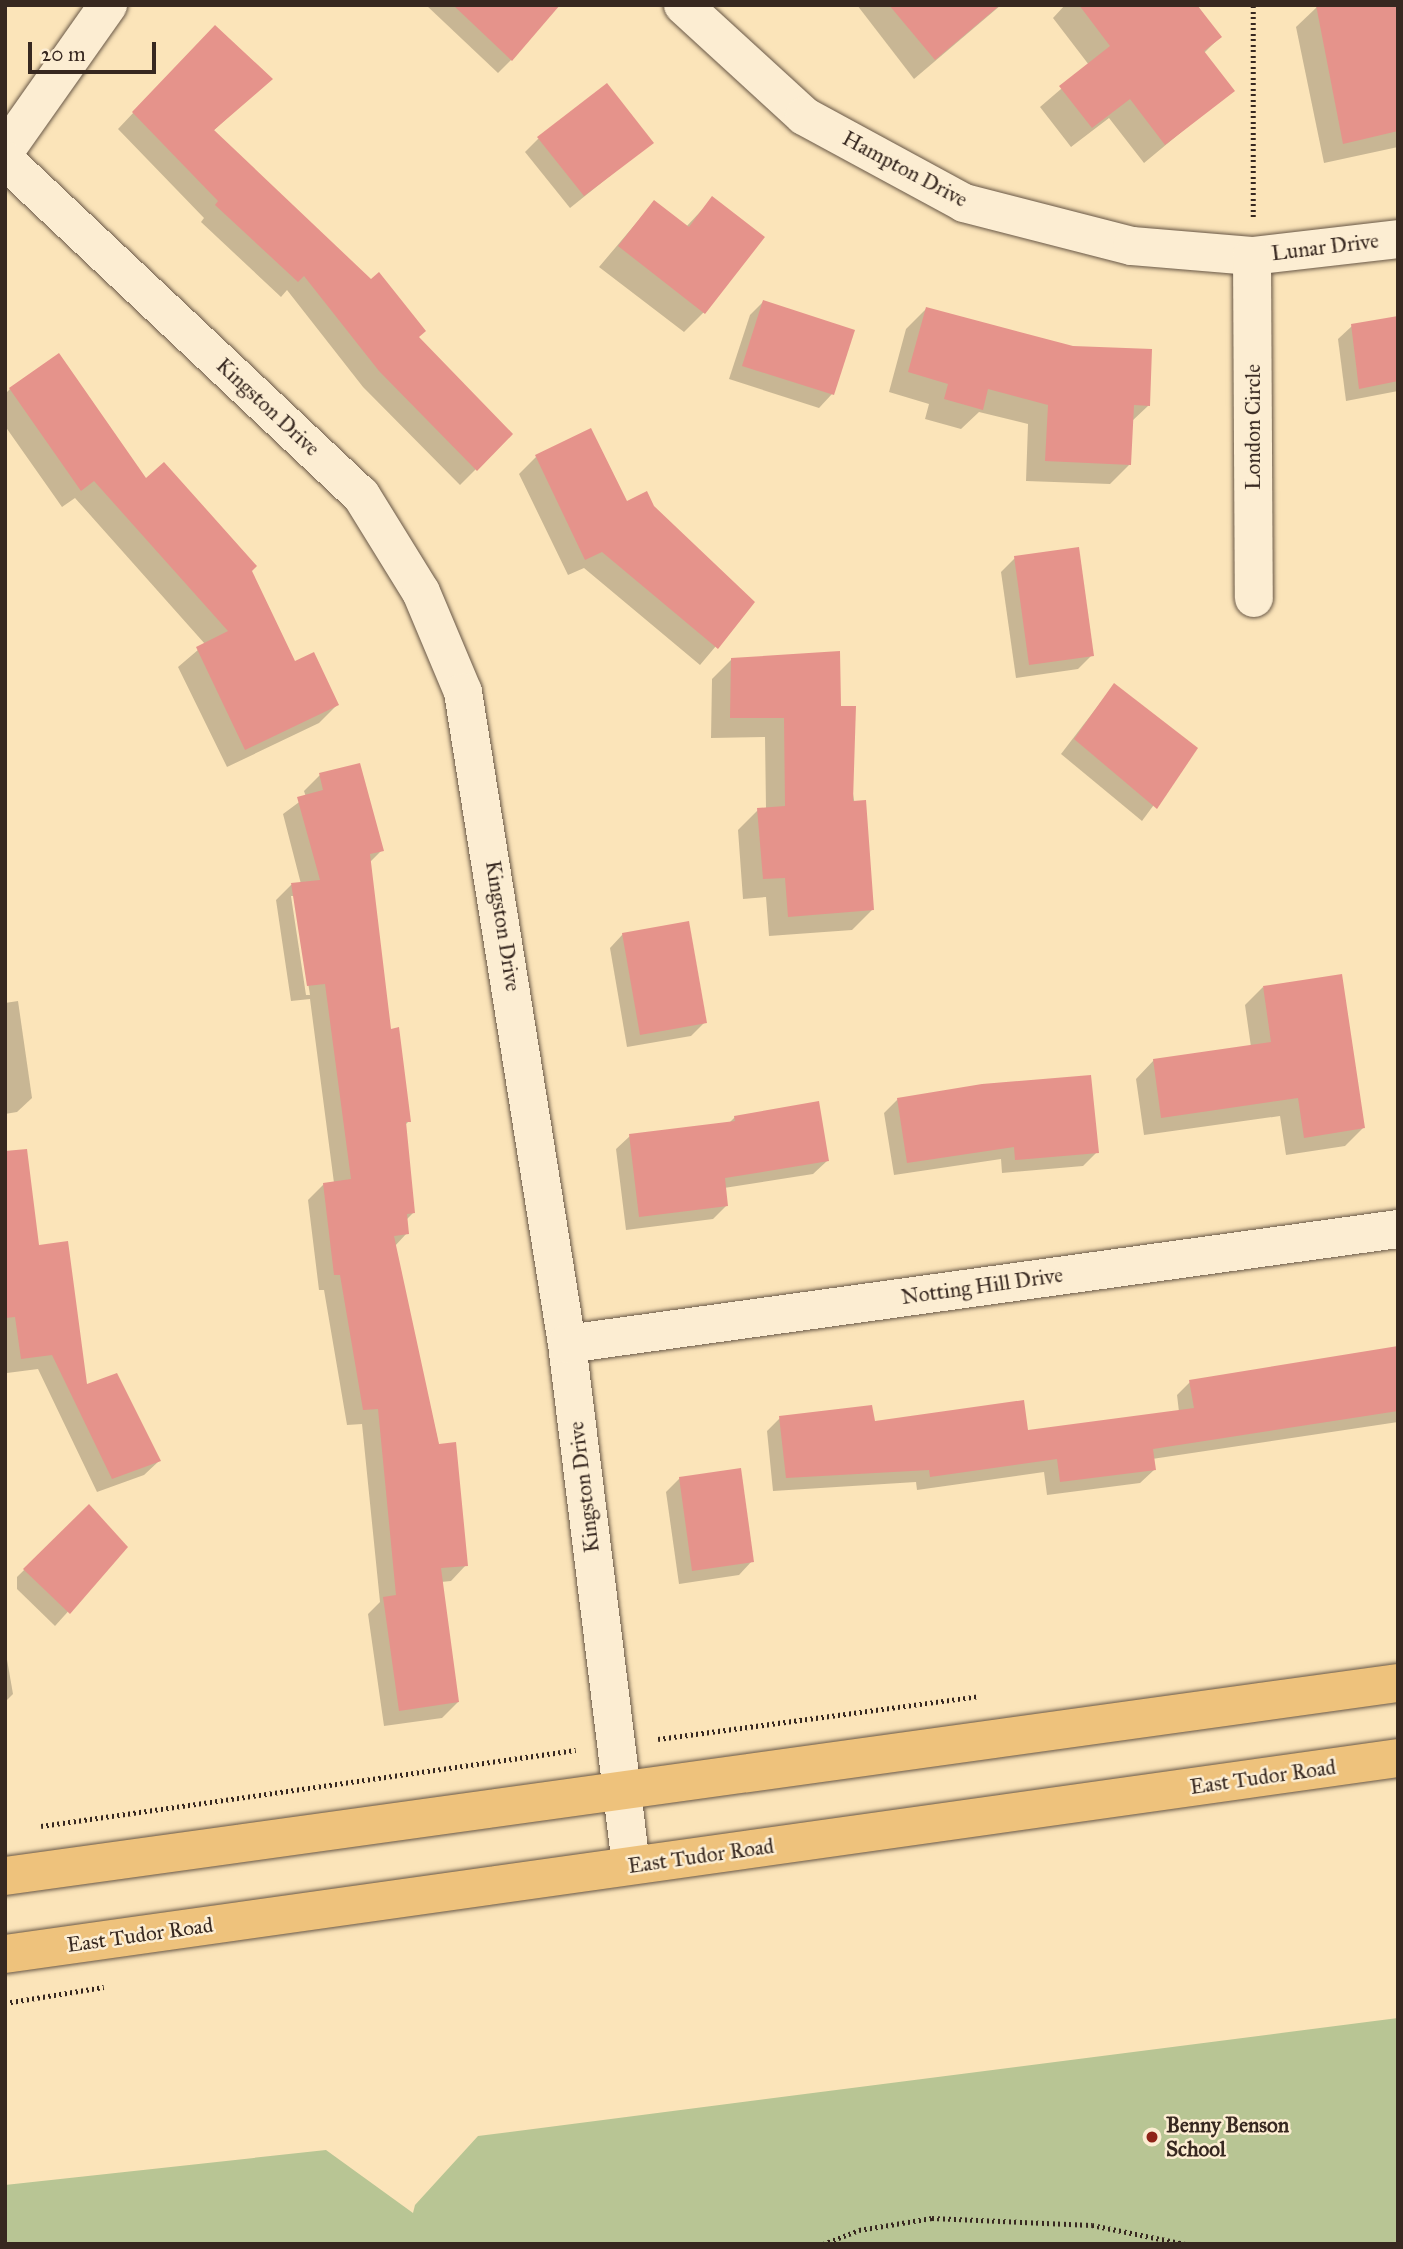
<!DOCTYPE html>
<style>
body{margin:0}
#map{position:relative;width:1403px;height:2249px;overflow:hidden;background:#fbe4b9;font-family:"IM FELL Great Primer",serif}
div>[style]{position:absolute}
.green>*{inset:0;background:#b8c594}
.shadow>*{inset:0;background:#0003}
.building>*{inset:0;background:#e5938b}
.path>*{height:4.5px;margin-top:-2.25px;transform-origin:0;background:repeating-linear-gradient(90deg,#372820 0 2px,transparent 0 5.5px)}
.roads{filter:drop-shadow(0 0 2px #685746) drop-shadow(0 0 2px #685746)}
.minor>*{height:38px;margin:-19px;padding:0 19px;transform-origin:19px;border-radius:19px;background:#fcedd2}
.major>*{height:38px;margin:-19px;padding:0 19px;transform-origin:19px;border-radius:19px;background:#eec27c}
.dots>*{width:19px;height:19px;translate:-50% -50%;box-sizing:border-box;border:4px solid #fcedd2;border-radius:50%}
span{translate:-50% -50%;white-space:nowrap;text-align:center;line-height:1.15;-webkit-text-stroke:5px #fcedd2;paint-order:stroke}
.street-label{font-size:21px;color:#372820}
.poi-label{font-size:21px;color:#372820;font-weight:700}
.left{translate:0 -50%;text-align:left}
.frame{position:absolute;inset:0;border:7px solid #372820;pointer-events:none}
.scale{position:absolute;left:28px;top:42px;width:128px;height:32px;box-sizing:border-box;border:4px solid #372820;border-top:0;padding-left:9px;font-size:21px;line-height:24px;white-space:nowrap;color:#372820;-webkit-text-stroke:5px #fcedd2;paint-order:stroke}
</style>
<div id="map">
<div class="green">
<div style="clip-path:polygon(1398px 2018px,1398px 2244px,5px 2244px,5px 2185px,326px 2150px,413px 2213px,415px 2205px,478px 2136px)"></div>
</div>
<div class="shadow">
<div style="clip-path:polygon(426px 5px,536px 5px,511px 60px,498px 73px)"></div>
<div style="clip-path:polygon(857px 5px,1001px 5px,914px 79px)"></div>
<div style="clip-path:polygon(1065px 5px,1197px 5px,1220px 37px,1204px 53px,1232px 90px,1144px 163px,1109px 118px,1071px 147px,1040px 107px,1089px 65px,1053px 18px)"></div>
<div style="clip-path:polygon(1398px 5px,1398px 147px,1324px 163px,1296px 27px,1317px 7px)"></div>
<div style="clip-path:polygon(199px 43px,270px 79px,213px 131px,511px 434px,460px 485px,363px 387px,287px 290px,281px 297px,201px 222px,204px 218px,118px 129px)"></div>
<div style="clip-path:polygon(538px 139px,651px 143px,570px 208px,525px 152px)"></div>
<div style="clip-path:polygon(713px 198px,704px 312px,684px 332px,599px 267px,654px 202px,686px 227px)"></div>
<div style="clip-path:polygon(763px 302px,832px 394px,819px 408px,729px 379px,750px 315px)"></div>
<div style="clip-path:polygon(926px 309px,1149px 405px,1131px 422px,1130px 464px,1110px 484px,1026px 481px,1028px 424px,979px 412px,961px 429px,925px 419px,929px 404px,889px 392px,906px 329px)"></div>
<div style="clip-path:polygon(1398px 318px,1398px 391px,1346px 401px,1338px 339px,1352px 326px)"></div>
<div style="clip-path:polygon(10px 389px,146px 480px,250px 571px,294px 663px,337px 705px,319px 723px,227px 767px,178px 667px,205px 644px,75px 498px,62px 507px,5px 426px,5px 394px)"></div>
<div style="clip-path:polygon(536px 457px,626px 503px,653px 507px,753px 602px,700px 665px,584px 568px,568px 575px,519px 474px)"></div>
<div style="clip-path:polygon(1015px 558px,1092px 655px,1078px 669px,1016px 678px,1001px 572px)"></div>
<div style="clip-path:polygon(732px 659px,839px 708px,872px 910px,852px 930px,769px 936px,766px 897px,743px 899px,738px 830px,758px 810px,766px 809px,765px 737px,711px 738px,712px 679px)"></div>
<div style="clip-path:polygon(1114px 685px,1195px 749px,1142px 821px,1061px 754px)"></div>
<div style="clip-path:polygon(evenodd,320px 775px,382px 850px,369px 863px,390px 1030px,409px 1121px,404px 1126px,413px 1213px,406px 1220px,407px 1233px,394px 1247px,466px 1565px,451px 1581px,441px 1582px,458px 1702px,442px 1718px,384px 1726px,368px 1614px,380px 1602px,362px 1424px,347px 1425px,324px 1290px,319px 1290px,308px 1200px,324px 1184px,334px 1183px,310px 999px,291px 1001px,276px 900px,291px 885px,301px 884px,283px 814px,306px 797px,304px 791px,320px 775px,291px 896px,294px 896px,310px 995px,306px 995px,291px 896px)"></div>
<div style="clip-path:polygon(623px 934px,705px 1022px,691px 1036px,627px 1047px,610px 948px)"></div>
<div style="clip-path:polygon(1263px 987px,1363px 1128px,1345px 1146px,1286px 1155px,1280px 1116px,1144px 1135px,1136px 1079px,1154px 1060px,1251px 1047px,1245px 1005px)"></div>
<div style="clip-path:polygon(18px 1001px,32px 1098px,17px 1112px,5px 1114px,5px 1003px)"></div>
<div style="clip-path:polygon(898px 1099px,1097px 1152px,1083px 1166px,1002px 1173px,1001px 1159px,894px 1175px,884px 1113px)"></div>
<div style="clip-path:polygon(735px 1117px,827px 1161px,813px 1174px,724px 1188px,726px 1206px,713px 1219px,626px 1230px,616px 1149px,630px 1136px,729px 1123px)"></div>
<div style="clip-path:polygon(5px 1175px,38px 1247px,86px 1387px,159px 1461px,144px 1475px,97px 1492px,38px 1369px,7px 1373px)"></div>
<div style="clip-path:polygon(1398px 1350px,1398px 1422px,1152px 1459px,1154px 1470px,1140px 1483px,1047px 1495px,1044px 1472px,917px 1490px,916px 1482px,773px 1491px,767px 1431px,780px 1418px,1026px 1432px,1179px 1412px,1177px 1395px,1190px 1382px)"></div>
<div style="clip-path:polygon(680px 1478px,752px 1561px,739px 1575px,679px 1584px,666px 1492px)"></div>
<div style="clip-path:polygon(89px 1506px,126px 1547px,55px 1626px,17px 1589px,17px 1577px)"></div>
<div style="clip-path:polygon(5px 1648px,13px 1694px,5px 1702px)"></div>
</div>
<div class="building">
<div style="clip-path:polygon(453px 5px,560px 5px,512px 61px)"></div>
<div style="clip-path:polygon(889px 5px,1000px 5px,935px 60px)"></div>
<div style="clip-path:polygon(1079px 5px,1197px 5px,1222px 37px,1204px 51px,1235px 91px,1165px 145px,1130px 99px,1092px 128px,1059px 86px,1110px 46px)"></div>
<div style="clip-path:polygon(1316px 5px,1398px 5px,1398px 131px,1343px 144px)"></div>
<div style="clip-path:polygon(215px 25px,273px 79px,214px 130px,371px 279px,379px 272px,426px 331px,419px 337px,513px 434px,477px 471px,379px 371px,304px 276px,298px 282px,215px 205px,218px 201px,132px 112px)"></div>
<div style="clip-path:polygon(607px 83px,654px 143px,584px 196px,537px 137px)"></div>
<div style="clip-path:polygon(712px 196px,765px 237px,705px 314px,618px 246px,654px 200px,689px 227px)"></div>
<div style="clip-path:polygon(763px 300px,855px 330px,834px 395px,742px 366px)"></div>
<div style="clip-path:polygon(926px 307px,1073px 346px,1152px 349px,1150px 406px,1134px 405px,1131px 465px,1045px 461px,1048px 405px,988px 389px,983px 410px,944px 399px,948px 384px,908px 372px)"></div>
<div style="clip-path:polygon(1398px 316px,1398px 381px,1359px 389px,1351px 324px)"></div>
<div style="clip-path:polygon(59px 353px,146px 478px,164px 462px,257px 566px,252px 571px,295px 661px,314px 652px,339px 705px,245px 750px,196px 647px,228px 631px,94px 481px,81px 491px,9px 388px)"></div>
<div style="clip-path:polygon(591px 428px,627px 501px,647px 491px,654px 506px,755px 602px,718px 649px,602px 552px,585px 560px,535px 455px)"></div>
<div style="clip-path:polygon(1079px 547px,1094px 656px,1029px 665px,1014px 556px)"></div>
<div style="clip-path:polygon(840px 651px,841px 706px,856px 706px,853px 801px,866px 800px,874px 910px,788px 917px,785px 878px,763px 879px,757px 808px,785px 806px,784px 718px,730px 718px,731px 658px)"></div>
<div style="clip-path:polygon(1114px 683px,1198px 748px,1157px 809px,1074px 739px)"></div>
<div style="clip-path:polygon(360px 763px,384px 851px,370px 854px,391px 1029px,399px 1027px,411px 1122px,406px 1122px,415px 1213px,407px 1214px,409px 1234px,394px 1236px,439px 1444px,456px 1442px,468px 1566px,441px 1568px,459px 1702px,399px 1711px,383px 1597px,396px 1595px,378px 1409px,363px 1410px,340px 1275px,334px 1275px,323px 1183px,351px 1179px,325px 984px,307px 986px,291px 883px,320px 880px,297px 797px,323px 790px,319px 773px)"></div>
<div style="clip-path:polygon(689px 921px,707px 1023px,640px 1035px,622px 933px)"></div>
<div style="clip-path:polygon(1342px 974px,1365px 1128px,1304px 1138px,1298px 1098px,1161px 1118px,1153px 1059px,1271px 1042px,1263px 986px)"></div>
<div style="clip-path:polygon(1091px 1075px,1099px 1153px,1015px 1160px,1014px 1147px,907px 1163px,897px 1098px,982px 1084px)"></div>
<div style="clip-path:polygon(819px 1101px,829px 1161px,725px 1178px,728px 1206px,639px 1217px,629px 1134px,735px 1121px,734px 1116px)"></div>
<div style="clip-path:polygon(27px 1149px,39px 1245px,68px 1241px,87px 1384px,117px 1373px,161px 1461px,112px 1479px,52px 1355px,21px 1359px,15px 1317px,5px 1318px,5px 1151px)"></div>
<div style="clip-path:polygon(1398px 1346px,1398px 1411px,1153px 1449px,1156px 1470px,1060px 1482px,1057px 1459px,930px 1477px,929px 1470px,786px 1478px,779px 1416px,872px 1405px,875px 1421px,1024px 1400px,1028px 1430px,1194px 1408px,1189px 1380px)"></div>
<div style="clip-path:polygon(741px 1468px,754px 1562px,692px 1571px,679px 1477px)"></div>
<div style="clip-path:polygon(89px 1504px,128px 1547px,70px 1614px,23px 1569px)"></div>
</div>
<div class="path">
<div style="left:1253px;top:217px;width:212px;rotate:-90deg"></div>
<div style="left:658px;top:1739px;width:324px;rotate:-7.6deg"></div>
<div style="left:41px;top:1826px;width:540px;rotate:-8.09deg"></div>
<div style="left:5px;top:2003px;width:100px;rotate:-9.2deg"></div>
<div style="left:823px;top:2244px;width:39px;rotate:-21deg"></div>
<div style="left:859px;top:2230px;width:74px;rotate:-9.3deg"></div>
<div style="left:932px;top:2218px;width:160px;rotate:2.5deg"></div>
<div style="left:1092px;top:2225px;width:95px;rotate:11.5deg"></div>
</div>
<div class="roads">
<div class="minor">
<div style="left:683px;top:5px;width:164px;rotate:42.5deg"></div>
<div style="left:804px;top:116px;width:182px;rotate:28.5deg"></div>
<div style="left:964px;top:203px;width:173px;rotate:14.4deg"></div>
<div style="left:1132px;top:246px;width:120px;rotate:4.8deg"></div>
<div style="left:1252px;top:256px;width:147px;rotate:-6.6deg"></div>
<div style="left:5px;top:151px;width:179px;rotate:-54.8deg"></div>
<div style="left:5px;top:160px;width:489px;rotate:43.3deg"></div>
<div style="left:361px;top:495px;width:114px;rotate:58.3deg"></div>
<div style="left:421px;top:592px;width:108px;rotate:67.2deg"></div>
<div style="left:463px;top:692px;width:660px;rotate:80.94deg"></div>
<div style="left:567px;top:1344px;width:525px;rotate:83deg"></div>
<div style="left:1252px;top:256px;width:342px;rotate:89.7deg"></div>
<div style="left:567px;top:1344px;width:839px;rotate:-7.88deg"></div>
</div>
<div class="major">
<div style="left:5px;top:1876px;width:1406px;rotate:-7.89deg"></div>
<div style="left:5px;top:1954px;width:1407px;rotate:-8.01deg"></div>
</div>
</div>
<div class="dots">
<div style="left:1152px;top:2137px;background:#8f2418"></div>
</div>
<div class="street-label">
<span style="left:905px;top:169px;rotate:28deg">Hampton Drive</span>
<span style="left:1325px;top:247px;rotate:-7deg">Lunar Drive</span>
<span style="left:268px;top:407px;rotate:43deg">Kingston Drive</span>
<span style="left:1253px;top:427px;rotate:-90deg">London Circle</span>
<span style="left:503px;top:926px;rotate:81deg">Kingston Drive</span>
<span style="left:982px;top:1286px;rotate:-8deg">Notting Hill Drive</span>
<span style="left:584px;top:1487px;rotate:-97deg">Kingston Drive</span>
<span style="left:1263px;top:1777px;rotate:-8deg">East Tudor Road</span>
<span style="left:701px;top:1856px;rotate:-8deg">East Tudor Road</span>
<span style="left:140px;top:1935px;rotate:-8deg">East Tudor Road</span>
</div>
<div class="poi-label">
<span class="left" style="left:1166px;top:2137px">Benny Benson<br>School</span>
</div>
<div class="frame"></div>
<div class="scale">20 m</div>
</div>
